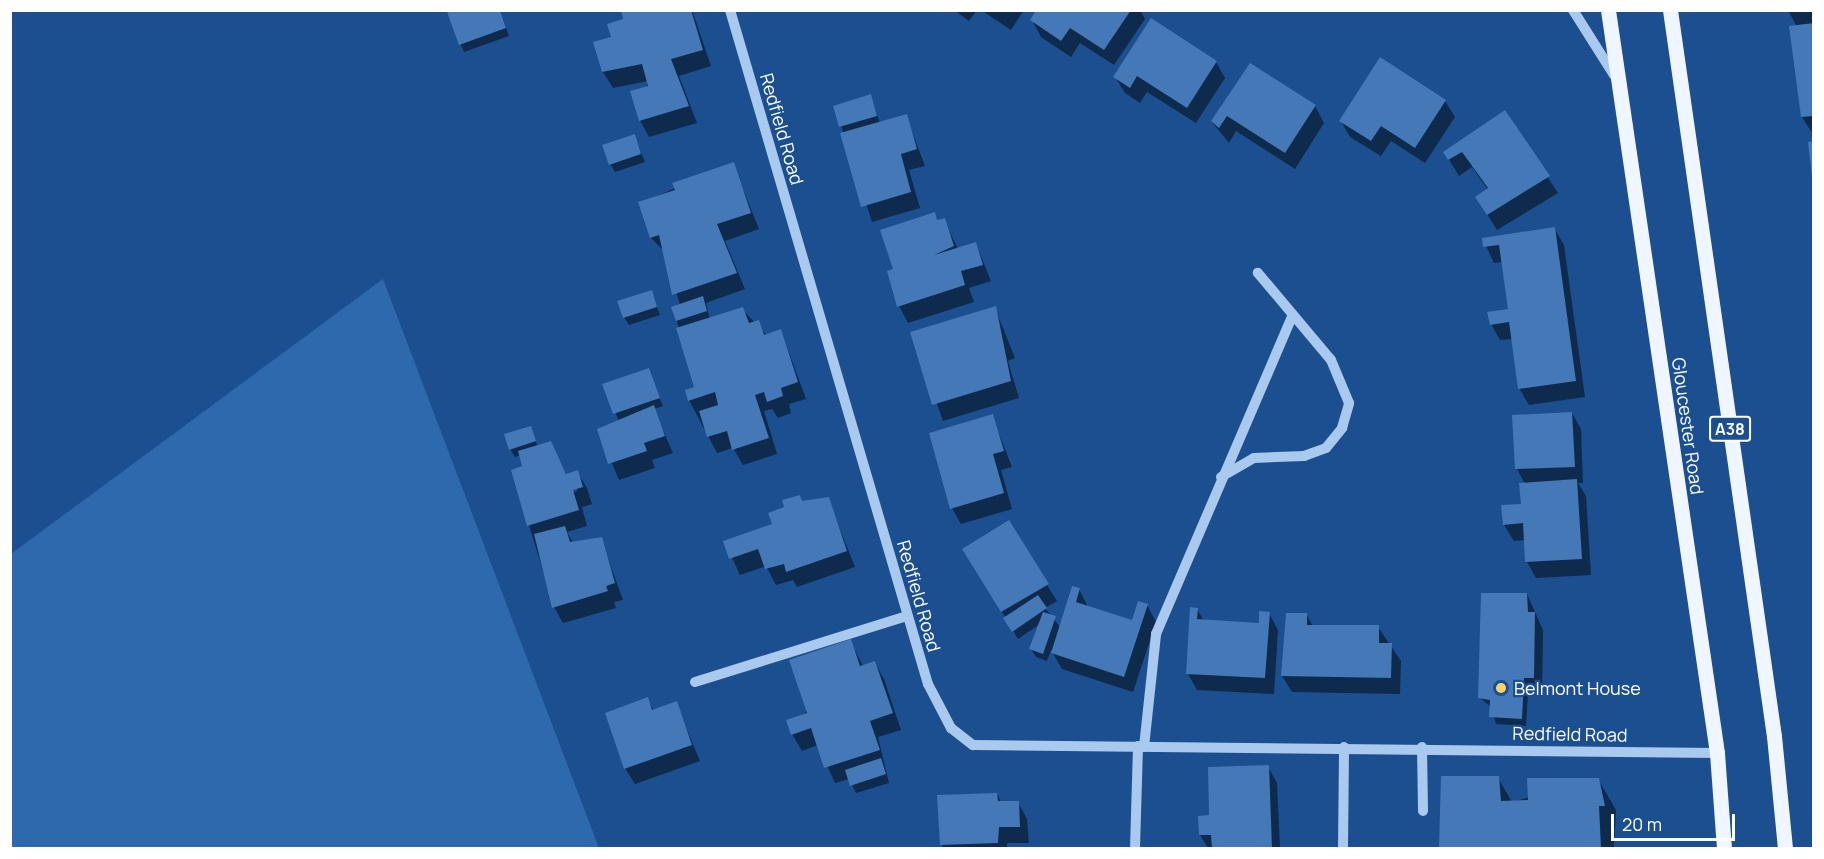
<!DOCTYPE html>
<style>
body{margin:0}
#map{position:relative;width:1824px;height:859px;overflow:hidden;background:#1b4f8f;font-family:Manrope,sans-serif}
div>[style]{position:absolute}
.green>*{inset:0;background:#2e69ad}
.shadow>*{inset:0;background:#0007}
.building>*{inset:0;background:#4478b7}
.minor>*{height:10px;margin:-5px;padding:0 5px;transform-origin:5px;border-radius:5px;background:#a9c9ee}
.major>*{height:15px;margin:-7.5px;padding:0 7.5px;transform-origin:7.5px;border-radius:7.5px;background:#f0f6ff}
.dots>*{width:16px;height:16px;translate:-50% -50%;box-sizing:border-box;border:3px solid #1b4f8f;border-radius:50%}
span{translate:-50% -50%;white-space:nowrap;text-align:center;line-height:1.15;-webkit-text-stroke:4.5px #1b4f8f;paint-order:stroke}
.shield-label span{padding:2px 4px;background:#1b4f8f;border:2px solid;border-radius:4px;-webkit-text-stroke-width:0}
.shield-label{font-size:16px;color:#fff;font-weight:700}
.street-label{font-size:18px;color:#fff}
.poi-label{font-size:18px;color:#fff}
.left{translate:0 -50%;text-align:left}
.frame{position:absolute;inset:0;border:12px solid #fff;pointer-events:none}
.scale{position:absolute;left:1611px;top:814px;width:124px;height:27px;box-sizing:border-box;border:3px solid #fff;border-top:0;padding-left:8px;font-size:18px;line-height:21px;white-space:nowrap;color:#fff;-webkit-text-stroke:4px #1b4f8f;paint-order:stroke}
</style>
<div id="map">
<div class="green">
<div style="clip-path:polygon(383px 279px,599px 848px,11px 848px,11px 554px)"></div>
</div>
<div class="shadow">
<div style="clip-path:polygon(446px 10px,500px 10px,509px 36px,464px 52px)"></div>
<div style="clip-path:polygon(622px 10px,692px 10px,711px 66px,679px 76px,697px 123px,649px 137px,640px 120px,648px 81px,613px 88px,603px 72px,612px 38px,625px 20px)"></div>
<div style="clip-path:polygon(954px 10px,977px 10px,969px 21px)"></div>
<div style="clip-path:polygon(981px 10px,1024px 10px,1011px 30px)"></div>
<div style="clip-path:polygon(1038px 10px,1140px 10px,1145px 19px,1114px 65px,1080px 43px,1071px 57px,1041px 37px,1032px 20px)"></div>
<div style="clip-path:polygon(1814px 10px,1814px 133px,1812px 133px,1802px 117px,1797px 27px,1788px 10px)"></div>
<div style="clip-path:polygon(1216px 62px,1225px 78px,1196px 123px,1147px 92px,1140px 103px,1125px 93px,1115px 77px)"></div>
<div style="clip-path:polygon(1250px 65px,1315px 106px,1324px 123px,1295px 169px,1236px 131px,1229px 143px,1212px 122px)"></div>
<div style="clip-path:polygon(870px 96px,880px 123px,906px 116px,925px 166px,909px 170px,920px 208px,872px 222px,835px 107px)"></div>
<div style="clip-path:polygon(1445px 101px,1455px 117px,1425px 163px,1391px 141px,1381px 156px,1350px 137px,1341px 121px)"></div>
<div style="clip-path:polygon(1505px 112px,1558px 193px,1497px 230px,1477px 198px,1488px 190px,1472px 167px,1459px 176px,1445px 153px)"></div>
<div style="clip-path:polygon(634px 136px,645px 162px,615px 172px,610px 164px)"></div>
<div style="clip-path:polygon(733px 164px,759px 229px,725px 241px,745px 289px,706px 303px,710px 319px,742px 309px,766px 335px,781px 331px,806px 399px,789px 404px,791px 413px,778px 418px,772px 409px,764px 411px,777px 454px,743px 465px,733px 448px,717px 453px,689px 400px,696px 388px,673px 308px,680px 305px,665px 252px,651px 238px,640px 203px)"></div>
<div style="clip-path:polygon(934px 214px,938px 222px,944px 220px,958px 249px,976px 244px,991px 281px,969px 288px,974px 302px,908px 323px,899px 306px,895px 270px)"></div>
<div style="clip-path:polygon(1554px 228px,1564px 245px,1585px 397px,1529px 405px,1519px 388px,1512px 339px,1500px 340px,1491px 324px,1510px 310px,1503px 262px,1494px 263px,1483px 239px)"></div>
<div style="clip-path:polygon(651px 292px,660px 315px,629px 325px,624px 317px)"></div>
<div style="clip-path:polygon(995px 308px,1015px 358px,1008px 361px,1019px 398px,943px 421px,912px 333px)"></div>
<div style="clip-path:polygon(648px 369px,663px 406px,654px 409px,673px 453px,652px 460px,655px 468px,619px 480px,598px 430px,619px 421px,604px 385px)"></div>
<div style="clip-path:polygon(1572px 413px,1581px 429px,1583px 483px,1578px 483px,1586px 496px,1591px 575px,1536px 578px,1527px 562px,1526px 540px,1514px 541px,1504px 525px,1503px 506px,1522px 505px,1525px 484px,1517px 469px)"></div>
<div style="clip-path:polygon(992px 416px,1012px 467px,1001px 470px,1012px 509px,961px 524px,952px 508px)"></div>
<div style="clip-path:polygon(evenodd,530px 428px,538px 447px,550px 443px,567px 475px,577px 472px,587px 488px,592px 504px,582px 507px,587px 526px,567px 532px,573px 543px,601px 539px,623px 600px,614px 602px,616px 608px,563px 623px,554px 607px,529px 525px,524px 467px,521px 455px,515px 457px,510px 449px,530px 428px,577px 488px,577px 491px,567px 494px,566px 491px,577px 488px)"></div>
<div style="clip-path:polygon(828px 499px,855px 567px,797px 587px,793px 580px,776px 585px,766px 566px,740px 575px,725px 542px,774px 525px,803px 503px)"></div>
<div style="clip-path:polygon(974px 565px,1047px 585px,1057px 601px,1045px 608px,1060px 627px,1079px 589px,1088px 607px,1133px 622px,1147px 605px,1156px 622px,1133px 692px,1062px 669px,1051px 650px,1047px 661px,1036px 657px,1031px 649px,1040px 624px,1018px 639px)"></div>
<div style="clip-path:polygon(1527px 594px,1543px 630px,1542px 693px,1528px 693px,1526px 726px,1496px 724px,1491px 707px,1480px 698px)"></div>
<div style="clip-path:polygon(1197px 609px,1204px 621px,1260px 624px,1269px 613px,1278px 630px,1274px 694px,1197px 690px,1188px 674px)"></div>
<div style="clip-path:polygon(1306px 614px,1313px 626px,1378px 627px,1401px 661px,1400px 694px,1292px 692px,1282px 676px)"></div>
<div style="clip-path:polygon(850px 641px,863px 666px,875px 663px,884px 679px,901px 730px,878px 737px,889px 783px,856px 793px,849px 779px,835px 783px,818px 745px,802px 751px,792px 734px)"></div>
<div style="clip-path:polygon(647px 699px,654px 711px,676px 703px,700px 761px,635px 784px,625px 768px)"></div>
<div style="clip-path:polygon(1268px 767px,1277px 783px,1280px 848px,1208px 848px,1200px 835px)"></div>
<div style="clip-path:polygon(1442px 777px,1498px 778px,1512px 802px,1598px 779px,1616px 810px,1614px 848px,1441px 848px)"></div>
<div style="clip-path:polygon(997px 794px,1001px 802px,1018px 802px,1027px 819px,1029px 843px,1007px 843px,1007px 848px,944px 848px,942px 845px)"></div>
</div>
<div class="building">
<div style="clip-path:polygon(500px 10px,506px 28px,459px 45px,447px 12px)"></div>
<div style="clip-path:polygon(621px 10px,691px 10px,703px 50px,671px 59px,689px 106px,639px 121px,630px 91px,648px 86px,642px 64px,602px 72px,593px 42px,611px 37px,607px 24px,623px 19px)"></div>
<div style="clip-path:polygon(1036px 10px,1131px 10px,1104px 50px,1070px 28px,1061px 41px,1030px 20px)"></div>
<div style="clip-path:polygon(1151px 18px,1217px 61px,1187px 108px,1137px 76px,1130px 88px,1113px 77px)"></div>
<div style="clip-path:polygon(1814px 23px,1814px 116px,1801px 117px,1789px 26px)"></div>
<div style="clip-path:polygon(1380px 57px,1446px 100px,1415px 148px,1381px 126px,1371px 141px,1339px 121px)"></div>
<div style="clip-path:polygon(1250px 63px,1316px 105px,1285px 153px,1227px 116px,1219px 128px,1211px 121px)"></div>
<div style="clip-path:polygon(871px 94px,877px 116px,839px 127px,833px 106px)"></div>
<div style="clip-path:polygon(1505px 110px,1550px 176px,1487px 215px,1475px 197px,1488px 188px,1462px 152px,1448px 160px,1443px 152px)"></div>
<div style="clip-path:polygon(907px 114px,917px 149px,901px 154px,911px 192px,861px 207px,840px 133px)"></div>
<div style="clip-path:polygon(635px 134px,641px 154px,609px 165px,602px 145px)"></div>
<div style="clip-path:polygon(1814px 141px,1814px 176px,1812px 176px,1808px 142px)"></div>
<div style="clip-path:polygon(734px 162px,751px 213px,717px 224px,737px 273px,672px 295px,659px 235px,650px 238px,638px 202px,675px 190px,672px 183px)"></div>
<div style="clip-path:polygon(935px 212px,937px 220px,945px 218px,954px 246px,934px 255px,976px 242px,983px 265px,961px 271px,965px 285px,897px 307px,887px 271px,893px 269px,880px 230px)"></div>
<div style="clip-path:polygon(1555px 227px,1576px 381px,1518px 389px,1509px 322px,1490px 325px,1487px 312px,1508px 309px,1499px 245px,1483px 247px,1482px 238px)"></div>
<div style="clip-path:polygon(652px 290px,657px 307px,623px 318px,617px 301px)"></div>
<div style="clip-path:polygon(703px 296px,707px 311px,676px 321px,671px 307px)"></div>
<div style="clip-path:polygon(996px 306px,1011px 381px,932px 405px,910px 332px)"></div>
<div style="clip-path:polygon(743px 307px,749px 323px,759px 320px,764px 335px,781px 329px,798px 382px,781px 388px,783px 396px,767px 402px,764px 392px,755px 395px,769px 438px,732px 450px,727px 431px,707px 437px,699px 411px,718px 405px,715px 392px,688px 401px,685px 390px,694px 387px,676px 328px)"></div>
<div style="clip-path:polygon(649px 368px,660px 398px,613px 414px,602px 384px)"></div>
<div style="clip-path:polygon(654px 405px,665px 436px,644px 443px,647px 451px,608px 464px,597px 429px)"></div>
<div style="clip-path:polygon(1572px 412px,1575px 467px,1515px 469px,1512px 415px)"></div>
<div style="clip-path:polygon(993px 414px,1004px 451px,993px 454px,1004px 493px,950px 509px,929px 433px)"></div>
<div style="clip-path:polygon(531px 426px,536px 441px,509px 450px,504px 434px)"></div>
<div style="clip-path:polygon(551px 441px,566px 474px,578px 470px,583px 487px,573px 490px,579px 510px,527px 526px,511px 470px,522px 466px,518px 451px)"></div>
<div style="clip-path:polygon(1577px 479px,1582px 559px,1525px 562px,1523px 523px,1503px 525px,1501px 505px,1521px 504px,1519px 483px)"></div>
<div style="clip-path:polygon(800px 495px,802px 501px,829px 497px,847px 551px,786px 572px,784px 564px,765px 569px,758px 549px,729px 559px,723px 541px,772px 524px,768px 513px,784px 507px,782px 500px)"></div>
<div style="clip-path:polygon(1009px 520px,1049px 584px,1001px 612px,962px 549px)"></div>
<div style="clip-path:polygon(565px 526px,570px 542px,602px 537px,615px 583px,606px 586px,608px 591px,552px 608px,534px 534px)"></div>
<div style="clip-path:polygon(1072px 586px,1080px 588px,1076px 602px,1132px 620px,1138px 601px,1148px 604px,1124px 677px,1051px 653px)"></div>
<div style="clip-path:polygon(1481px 593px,1527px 593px,1528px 612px,1535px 612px,1534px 678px,1524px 678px,1522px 719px,1489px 717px,1490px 700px,1478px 698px)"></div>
<div style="clip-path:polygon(1038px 595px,1047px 608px,1012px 632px,1003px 618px)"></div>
<div style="clip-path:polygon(1190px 607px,1198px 608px,1197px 619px,1259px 623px,1259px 611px,1270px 612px,1265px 678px,1186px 674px)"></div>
<div style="clip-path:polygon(1043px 612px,1056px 616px,1043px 654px,1029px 649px)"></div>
<div style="clip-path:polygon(1286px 613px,1307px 613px,1307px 625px,1379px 625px,1379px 643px,1392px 643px,1391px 678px,1281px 676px)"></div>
<div style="clip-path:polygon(851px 639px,860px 666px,875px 661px,893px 713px,870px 721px,880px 750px,824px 768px,811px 728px,791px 735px,786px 720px,807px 713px,789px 660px)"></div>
<div style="clip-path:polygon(648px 697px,652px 710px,677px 701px,692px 745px,624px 769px,605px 713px)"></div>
<div style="clip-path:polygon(881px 758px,886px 774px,850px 786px,845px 770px)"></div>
<div style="clip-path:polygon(1269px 765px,1272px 848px,1212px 848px,1211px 835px,1199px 835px,1198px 816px,1209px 815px,1208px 767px)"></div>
<div style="clip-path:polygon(1441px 776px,1499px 776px,1501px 801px,1528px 800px,1527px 778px,1599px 778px,1605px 806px,1599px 806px,1601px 848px,1439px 848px)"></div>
<div style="clip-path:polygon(997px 793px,998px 801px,1019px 801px,1020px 827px,999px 827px,998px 843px,940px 845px,937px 795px)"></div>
</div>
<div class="minor">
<div style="left:730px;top:10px;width:702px;rotate:73.63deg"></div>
<div style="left:928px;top:684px;width:50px;rotate:62.4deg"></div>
<div style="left:951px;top:728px;width:28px;rotate:38deg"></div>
<div style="left:973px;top:745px;width:744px;rotate:0.62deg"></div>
<div style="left:1573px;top:10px;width:77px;rotate:57.8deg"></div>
<div style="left:1221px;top:477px;width:38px;rotate:-30deg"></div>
<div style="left:1254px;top:458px;width:50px;rotate:-2.3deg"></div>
<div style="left:1304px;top:456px;width:23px;rotate:-20deg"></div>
<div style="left:1326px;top:448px;width:26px;rotate:-51deg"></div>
<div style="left:1342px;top:428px;width:26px;rotate:-74deg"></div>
<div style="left:1349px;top:403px;width:47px;rotate:-112.7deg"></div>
<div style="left:1331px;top:360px;width:114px;rotate:-130deg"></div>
<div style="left:695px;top:682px;width:222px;rotate:-17.3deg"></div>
<div style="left:1144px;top:747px;width:114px;rotate:-83.9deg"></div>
<div style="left:1156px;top:634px;width:347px;rotate:-66.8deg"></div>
<div style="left:1422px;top:747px;width:64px;rotate:89.1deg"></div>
<div style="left:1135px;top:848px;width:102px;rotate:-88.3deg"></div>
<div style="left:1343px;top:848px;width:101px;rotate:-89.4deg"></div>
</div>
<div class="major">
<div style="left:1608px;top:10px;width:751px;rotate:81.65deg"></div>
<div style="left:1717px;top:753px;width:95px;rotate:85.8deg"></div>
<div style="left:1670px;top:10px;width:733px;rotate:81.85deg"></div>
<div style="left:1774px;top:736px;width:113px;rotate:84.4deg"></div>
</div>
<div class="dots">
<div style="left:1501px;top:688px;background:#ffd166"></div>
</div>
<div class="shield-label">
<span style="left:1730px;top:429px">A38</span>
</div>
<div class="street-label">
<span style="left:782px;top:129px;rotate:74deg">Redfield Road</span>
<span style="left:1688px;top:426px;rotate:82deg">Gloucester Road</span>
<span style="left:919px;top:596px;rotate:74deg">Redfield Road</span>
<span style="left:1570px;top:734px;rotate:1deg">Redfield Road</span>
</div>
<div class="poi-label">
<span class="left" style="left:1514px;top:688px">Belmont House</span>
</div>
<div class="frame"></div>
<div class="scale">20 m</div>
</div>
